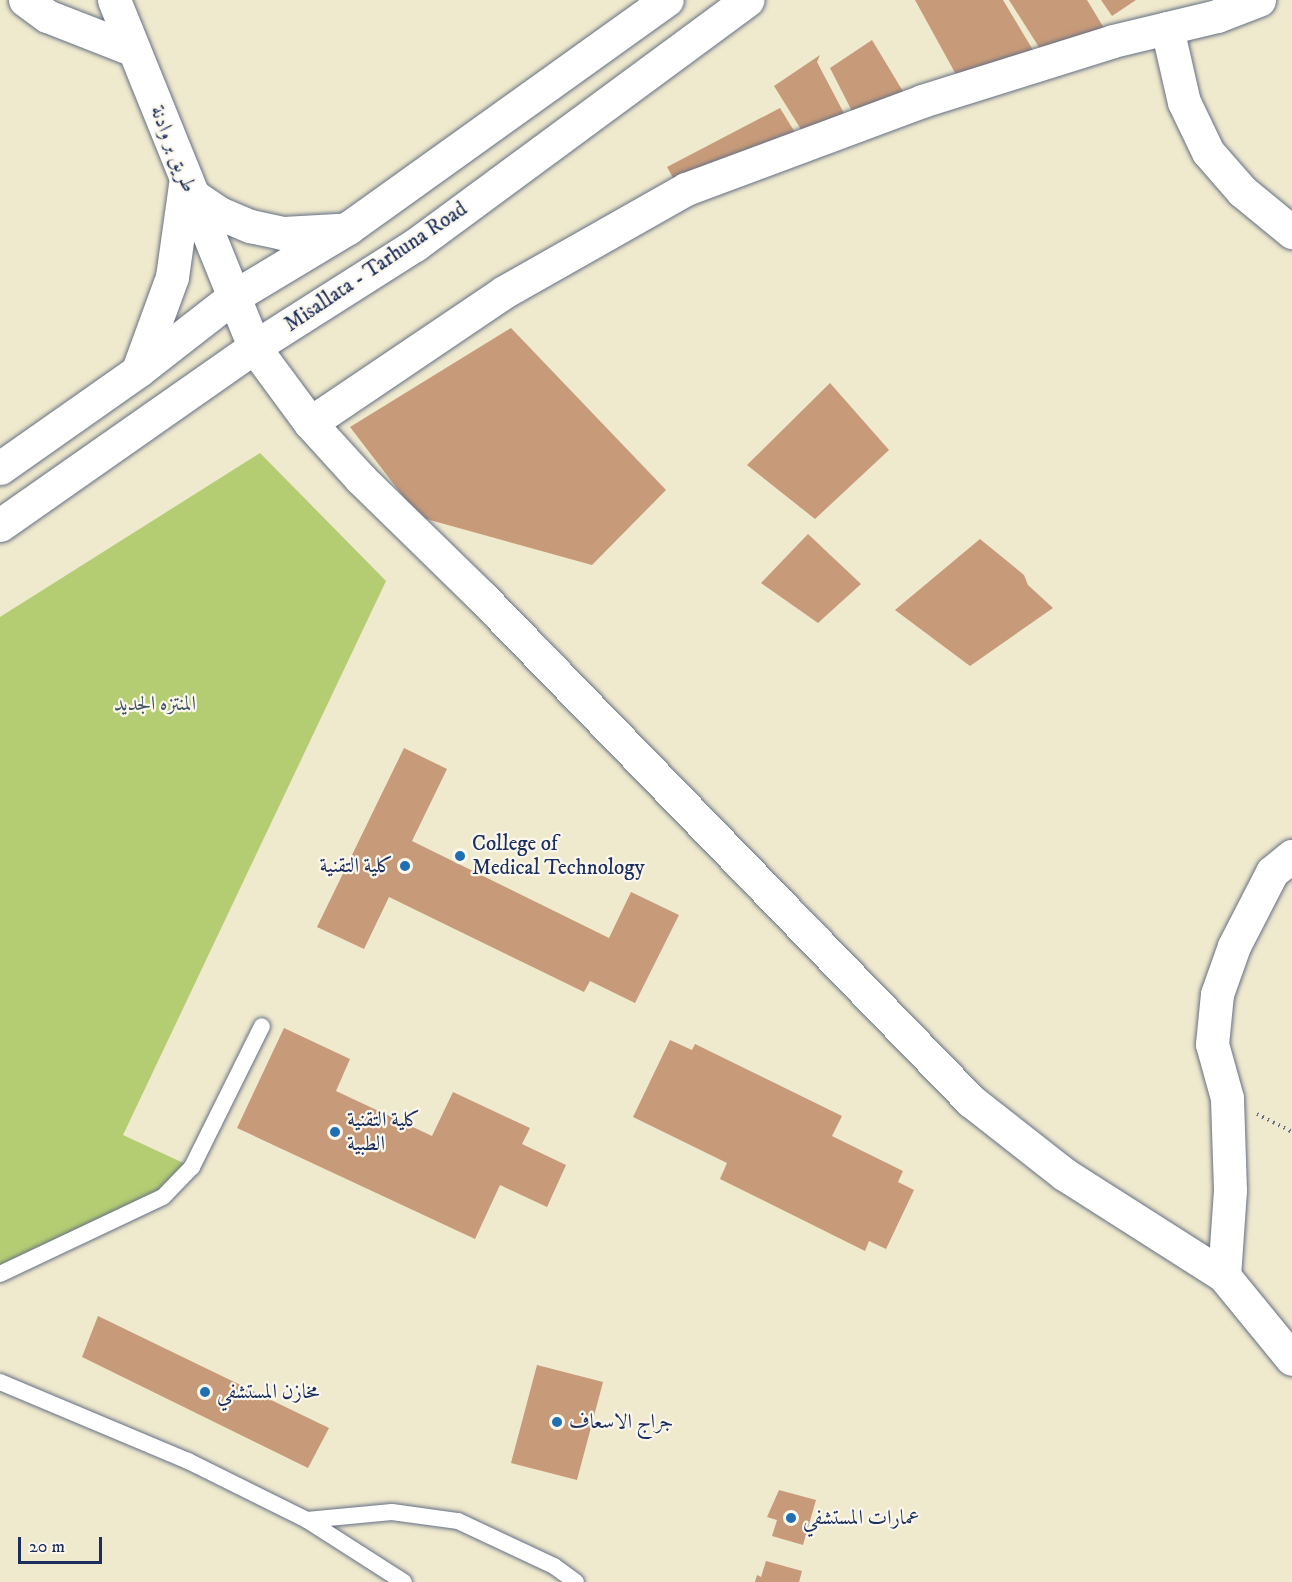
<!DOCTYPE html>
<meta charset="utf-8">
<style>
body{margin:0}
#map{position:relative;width:1292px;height:1582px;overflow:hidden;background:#efe9cd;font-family:"IM FELL DW Pica",Amiri,serif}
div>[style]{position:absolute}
.green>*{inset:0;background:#b4cd73}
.building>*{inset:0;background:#c79b79}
.path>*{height:4px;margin-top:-2px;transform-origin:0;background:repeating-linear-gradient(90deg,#657085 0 1.5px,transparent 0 6px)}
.roads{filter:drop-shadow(0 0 2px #657085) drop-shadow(0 0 2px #657085)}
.service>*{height:16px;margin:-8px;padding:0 8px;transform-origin:8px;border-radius:8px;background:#fff}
.minor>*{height:33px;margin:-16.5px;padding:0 16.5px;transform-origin:16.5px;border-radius:16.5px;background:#fff}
.tertiary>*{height:33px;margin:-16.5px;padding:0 16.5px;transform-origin:16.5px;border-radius:16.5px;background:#fff}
.trunk>*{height:33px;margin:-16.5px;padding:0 16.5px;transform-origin:16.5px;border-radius:16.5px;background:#fff}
.dots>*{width:16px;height:16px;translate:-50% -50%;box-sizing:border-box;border:3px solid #fbf7ec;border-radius:50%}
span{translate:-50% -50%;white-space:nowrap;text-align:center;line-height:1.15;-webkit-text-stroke:4.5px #fbf7ec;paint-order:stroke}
.street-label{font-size:21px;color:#1b2f5e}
.park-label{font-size:21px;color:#415663}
.poi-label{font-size:21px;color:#1b2f5e}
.left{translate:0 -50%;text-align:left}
.right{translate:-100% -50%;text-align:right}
.scale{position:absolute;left:18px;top:1537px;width:84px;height:27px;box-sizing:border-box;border:3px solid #1b2f5e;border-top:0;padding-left:8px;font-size:18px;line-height:21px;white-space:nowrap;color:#1b2f5e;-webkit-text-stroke:4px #fbf7ec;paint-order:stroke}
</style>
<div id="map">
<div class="green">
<div style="clip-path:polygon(260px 453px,386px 581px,123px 1135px,192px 1167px,163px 1197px,0 1274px,0 617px)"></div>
</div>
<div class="building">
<div style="clip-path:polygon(915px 0,1003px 0,1036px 55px,959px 80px)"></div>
<div style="clip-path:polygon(1009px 0,1087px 0,1107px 33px,1044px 55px)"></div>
<div style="clip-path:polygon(1101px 0,1136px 0,1112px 16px)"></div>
<div style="clip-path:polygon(872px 40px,907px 98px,857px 121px,830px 68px)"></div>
<div style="clip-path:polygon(820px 55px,817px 62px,847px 119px,807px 139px,774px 86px)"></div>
<div style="clip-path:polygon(780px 108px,799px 139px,677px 185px,667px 167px)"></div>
<div style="clip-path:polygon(511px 328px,666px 490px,592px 565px,419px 517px,350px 427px)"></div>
<div style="clip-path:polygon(830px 383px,889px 450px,815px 519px,747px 465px)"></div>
<div style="clip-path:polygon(808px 534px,861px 584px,818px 623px,761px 583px)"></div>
<div style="clip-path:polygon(980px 539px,1024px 575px,1028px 585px,1053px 608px,970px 666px,895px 610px)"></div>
<div style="clip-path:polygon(404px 748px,447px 769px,412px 841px,609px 938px,631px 892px,679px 915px,635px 1003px,590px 981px,584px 992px,389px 897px,364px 949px,317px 927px)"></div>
<div style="clip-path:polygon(284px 1028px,350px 1059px,336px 1091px,432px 1136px,453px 1092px,530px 1128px,522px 1144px,566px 1165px,547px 1207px,500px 1185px,475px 1239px,237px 1128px)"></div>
<div style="clip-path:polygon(670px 1040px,692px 1050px,695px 1044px,842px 1116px,832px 1136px,903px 1171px,898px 1182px,914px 1190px,886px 1249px,869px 1241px,865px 1251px,720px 1179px,727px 1163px,633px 1117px)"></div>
<div style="clip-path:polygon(98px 1316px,329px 1428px,308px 1468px,82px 1357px)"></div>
<div style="clip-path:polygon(537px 1365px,603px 1382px,577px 1480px,511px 1463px)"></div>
<div style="clip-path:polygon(779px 1490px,816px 1500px,803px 1545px,772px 1536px,777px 1520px,767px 1517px)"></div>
<div style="clip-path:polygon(766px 1561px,802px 1571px,799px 1582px,755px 1582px,757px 1575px,761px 1577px)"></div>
</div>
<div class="path">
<div style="left:1257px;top:1114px;width:39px;rotate:27deg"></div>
</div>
<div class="roads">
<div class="service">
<div style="left:0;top:1274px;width:180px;rotate:-25.3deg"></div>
<div style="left:163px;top:1197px;width:42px;rotate:-46deg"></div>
<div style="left:192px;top:1167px;width:157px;rotate:-63.6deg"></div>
<div style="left:0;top:1382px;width:204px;rotate:22.8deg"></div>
<div style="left:188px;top:1461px;width:133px;rotate:26.4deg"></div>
<div style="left:307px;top:1520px;width:115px;rotate:32.6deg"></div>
<div style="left:307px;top:1520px;width:85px;rotate:-5.4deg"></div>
<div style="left:392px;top:1512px;width:67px;rotate:7.8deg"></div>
<div style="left:458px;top:1521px;width:106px;rotate:25.1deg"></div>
<div style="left:554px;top:1566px;width:27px;rotate:36deg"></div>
</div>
<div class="minor">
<div style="left:25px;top:0;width:27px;rotate:36deg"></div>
<div style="left:47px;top:16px;width:93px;rotate:21.3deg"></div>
<div style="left:1167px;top:28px;width:76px;rotate:77.1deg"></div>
<div style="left:1184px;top:102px;width:55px;rotate:64.4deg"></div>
<div style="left:1208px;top:152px;width:52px;rotate:48.9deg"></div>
<div style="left:1242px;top:191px;width:65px;rotate:39.4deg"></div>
<div style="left:254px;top:347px;width:94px;rotate:53.6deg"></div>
<div style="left:310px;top:423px;width:76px;rotate:47.7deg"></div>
<div style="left:361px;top:479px;width:168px;rotate:44.3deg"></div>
<div style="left:481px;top:596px;width:704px;rotate:45.86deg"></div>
<div style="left:971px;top:1101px;width:118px;rotate:38.1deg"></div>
<div style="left:1064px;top:1174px;width:190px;rotate:32.5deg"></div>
<div style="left:1224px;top:1276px;width:107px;rotate:50.7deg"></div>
<div style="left:310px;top:423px;width:234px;rotate:-34deg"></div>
<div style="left:504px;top:292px;width:209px;rotate:-29.5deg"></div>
<div style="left:686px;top:189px;width:252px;rotate:-20.4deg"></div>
<div style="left:922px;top:101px;width:200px;rotate:-17.4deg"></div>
<div style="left:1113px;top:41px;width:107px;rotate:-13.5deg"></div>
<div style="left:1217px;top:16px;width:45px;rotate:-20.9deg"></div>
<div style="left:1224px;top:1276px;width:86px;rotate:-86deg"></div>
<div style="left:1230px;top:1190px;width:92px;rotate:-91.9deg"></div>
<div style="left:1227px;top:1098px;width:56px;rotate:-105.5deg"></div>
<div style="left:1212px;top:1044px;width:50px;rotate:-84.3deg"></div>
<div style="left:1217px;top:994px;width:51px;rotate:-70.5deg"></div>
<div style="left:1234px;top:946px;width:83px;rotate:-62.8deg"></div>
<div style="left:1272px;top:872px;width:26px;rotate:-39deg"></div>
</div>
<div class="tertiary">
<div style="left:114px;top:0;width:374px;rotate:68deg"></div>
</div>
<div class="trunk">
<div style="left:191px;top:194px;width:34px;rotate:34deg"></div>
<div style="left:219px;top:213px;width:34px;rotate:23deg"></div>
<div style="left:250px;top:226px;width:33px;rotate:12deg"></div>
<div style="left:282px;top:233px;width:56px;rotate:-3.1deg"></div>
<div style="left:138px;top:370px;width:99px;rotate:-69.9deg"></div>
<div style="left:172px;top:277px;width:100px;rotate:-82deg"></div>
<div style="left:0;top:468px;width:169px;rotate:-35.1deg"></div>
<div style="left:138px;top:371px;width:120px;rotate:-37.9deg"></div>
<div style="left:233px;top:297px;width:134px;rotate:-31deg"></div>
<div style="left:348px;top:228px;width:392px;rotate:-35.6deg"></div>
<div style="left:0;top:525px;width:310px;rotate:-35deg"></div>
<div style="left:254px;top:347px;width:191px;rotate:-32.4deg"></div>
<div style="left:415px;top:245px;width:413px;rotate:-36.4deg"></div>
</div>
</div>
<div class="dots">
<div style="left:460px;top:856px;background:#1f6fb2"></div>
<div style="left:405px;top:866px;background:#1f6fb2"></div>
<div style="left:335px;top:1132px;background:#1f6fb2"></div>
<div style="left:205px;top:1392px;background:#1f6fb2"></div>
<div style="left:557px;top:1422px;background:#1f6fb2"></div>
<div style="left:791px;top:1518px;background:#1f6fb2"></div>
</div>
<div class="street-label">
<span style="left:173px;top:149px;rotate:68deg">طريق بر وادنة</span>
<span style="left:376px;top:267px;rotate:-34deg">Misallata - Tarhuna Road</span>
</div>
<div class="park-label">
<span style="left:155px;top:704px">المنتزه الجديد</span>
</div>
<div class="poi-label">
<span class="left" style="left:472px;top:856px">College of<br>Medical Technology</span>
<span class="right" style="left:393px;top:866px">كلية التقنية</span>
<span class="left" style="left:347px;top:1132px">كلية التقنية<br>الطبية</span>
<span class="left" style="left:217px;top:1392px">مخازن المستشفي</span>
<span class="left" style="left:569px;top:1422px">جراج الاسعاف</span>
<span class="left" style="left:803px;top:1518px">عمارات المستشفي</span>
</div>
<div class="scale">20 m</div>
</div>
